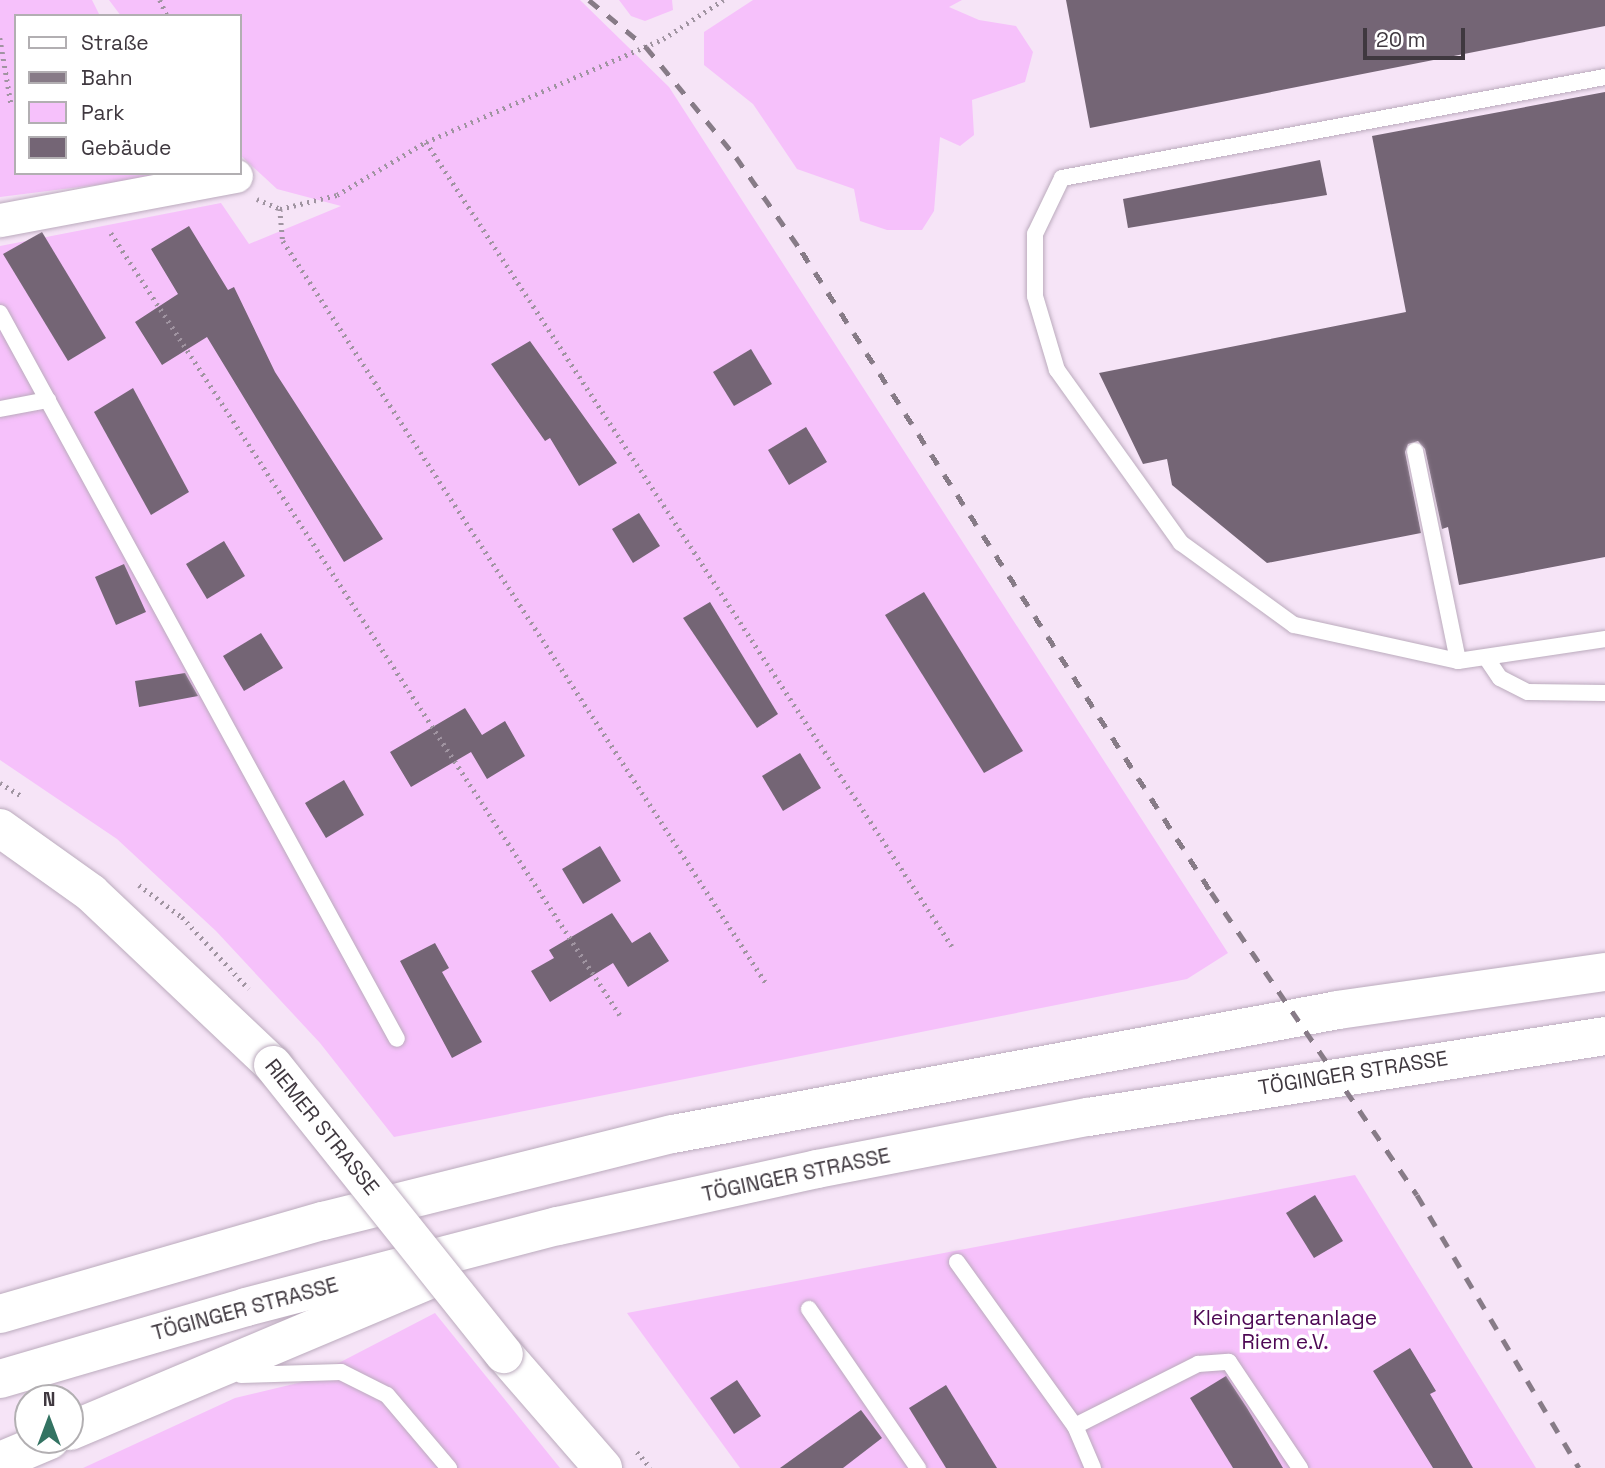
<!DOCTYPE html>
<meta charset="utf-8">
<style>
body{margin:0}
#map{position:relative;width:1605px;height:1468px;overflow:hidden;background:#f6e4f7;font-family:"Space Grotesk",sans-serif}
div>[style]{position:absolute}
.green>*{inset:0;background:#f6c1fb}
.building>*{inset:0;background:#746575}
.path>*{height:4.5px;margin-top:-2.25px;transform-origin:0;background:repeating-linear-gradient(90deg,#a094a1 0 2px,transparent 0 7px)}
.roads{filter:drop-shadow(0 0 2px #bbabbd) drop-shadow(0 0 2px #bbabbd)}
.lane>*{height:16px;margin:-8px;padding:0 8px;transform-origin:8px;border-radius:8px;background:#fff}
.street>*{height:33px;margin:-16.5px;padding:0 16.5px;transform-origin:16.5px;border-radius:16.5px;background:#fff}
.secondary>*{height:38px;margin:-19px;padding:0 19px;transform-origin:19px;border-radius:19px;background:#fff}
.highway>*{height:38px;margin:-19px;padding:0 19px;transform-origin:19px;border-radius:19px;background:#fff}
.rail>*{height:5px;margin-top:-2.5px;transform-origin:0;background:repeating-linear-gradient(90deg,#877b87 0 12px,transparent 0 24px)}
.bridges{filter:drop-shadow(0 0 2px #bbabbd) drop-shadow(0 0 2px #bbabbd)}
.secondary-bridge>*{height:38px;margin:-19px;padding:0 19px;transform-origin:19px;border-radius:19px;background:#fff}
span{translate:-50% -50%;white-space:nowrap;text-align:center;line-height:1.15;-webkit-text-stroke:7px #fff;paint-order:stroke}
.street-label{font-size:21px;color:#3f383f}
.park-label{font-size:21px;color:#4d0754}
.legend{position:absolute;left:14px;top:14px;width:228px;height:161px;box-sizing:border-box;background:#fff;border:2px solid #b2afb2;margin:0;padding:9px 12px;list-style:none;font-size:21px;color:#3f383f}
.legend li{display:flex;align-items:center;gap:14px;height:35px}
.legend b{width:35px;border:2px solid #b2afb2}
.north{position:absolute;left:14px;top:1384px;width:70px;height:70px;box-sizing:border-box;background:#fff;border:2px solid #b2afb2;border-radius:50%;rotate:0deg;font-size:19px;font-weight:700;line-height:28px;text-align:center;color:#3f383f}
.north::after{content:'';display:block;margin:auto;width:24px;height:32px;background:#337362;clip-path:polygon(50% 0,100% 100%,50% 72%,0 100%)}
.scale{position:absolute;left:1363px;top:28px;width:102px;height:32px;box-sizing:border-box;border:4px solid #3f383f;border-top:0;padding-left:9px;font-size:21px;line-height:24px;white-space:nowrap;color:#3f383f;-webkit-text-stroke:5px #fff;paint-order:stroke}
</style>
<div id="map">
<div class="green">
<div style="clip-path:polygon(0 0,92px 0,100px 16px,16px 16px,16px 173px,191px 173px,0 197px)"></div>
<div style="clip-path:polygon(109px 0,580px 0,669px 87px,1228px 953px,1187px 979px,394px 1137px,320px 1043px,216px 931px,117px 839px,0 760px,0 246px,221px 203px,249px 244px,341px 206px,277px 189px,240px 155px,240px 16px,121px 16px)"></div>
<div style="clip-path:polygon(619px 0,672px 0,673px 10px,645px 21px,631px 16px)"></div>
<div style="clip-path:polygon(753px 0,962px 0,949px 7px,979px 20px,1016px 26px,1033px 52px,1025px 82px,972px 100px,974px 135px,960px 146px,940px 137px,934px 211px,922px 230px,887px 230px,860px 221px,854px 189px,797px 169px,753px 104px,704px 65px,704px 32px)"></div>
<div style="clip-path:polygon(1355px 1175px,1536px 1468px,740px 1468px,627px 1313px)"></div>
<div style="clip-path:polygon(435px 1313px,560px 1468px,83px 1468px,235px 1398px,302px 1382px)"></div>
</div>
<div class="building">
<div style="clip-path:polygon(1066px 0,1605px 0,1605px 26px,1090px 128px)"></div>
<div style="clip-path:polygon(1605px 92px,1605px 557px,1459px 585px,1448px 527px,1442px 529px,1425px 449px,1418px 441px,1408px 444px,1405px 452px,1421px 533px,1267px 563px,1172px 485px,1167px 459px,1143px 464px,1099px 373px,1406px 312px,1372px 136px)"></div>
<div style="clip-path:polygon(1320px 160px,1327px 195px,1128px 228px,1123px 199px)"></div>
<div style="clip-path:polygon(189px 226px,228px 290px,234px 287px,275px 372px,383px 539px,344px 562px,207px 337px,162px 365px,135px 322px,178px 294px,151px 249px)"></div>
<div style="clip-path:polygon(42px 232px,106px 338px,68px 361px,3px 254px)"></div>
<div style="clip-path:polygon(530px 341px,617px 463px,579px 486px,550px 438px,545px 441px,491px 364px)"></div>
<div style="clip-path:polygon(751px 349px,772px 384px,734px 406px,713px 372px)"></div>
<div style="clip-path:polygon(133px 388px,189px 492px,151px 515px,94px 412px)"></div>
<div style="clip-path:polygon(806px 427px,827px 462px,789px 485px,768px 450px)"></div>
<div style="clip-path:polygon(639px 513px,660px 546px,633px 563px,612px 529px)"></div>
<div style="clip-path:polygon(224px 541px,245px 576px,207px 599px,186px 564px)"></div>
<div style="clip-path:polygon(124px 564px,146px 612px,116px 625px,95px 577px)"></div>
<div style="clip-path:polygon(924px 592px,1023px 751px,984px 773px,885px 615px)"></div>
<div style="clip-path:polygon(710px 602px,778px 714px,757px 728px,683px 618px)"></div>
<div style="clip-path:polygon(261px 633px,283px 668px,244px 691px,223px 656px)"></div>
<div style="clip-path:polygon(185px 673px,198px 696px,139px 707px,135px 681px)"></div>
<div style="clip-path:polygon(465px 708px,482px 735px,505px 721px,525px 756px,487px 779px,471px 752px,411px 787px,390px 752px)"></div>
<div style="clip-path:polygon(800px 753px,821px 788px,783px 811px,762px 776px)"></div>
<div style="clip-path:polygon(344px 780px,364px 815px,326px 838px,305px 803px)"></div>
<div style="clip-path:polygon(600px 846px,621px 881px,583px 904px,562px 869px)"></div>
<div style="clip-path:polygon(612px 913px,632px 943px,650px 932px,669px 961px,628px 987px,613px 963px,550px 1002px,531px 971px,554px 958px,549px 950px)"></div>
<div style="clip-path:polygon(435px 943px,449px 968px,442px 972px,482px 1042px,452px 1058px,400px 961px)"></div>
<div style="clip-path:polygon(1315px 1195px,1343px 1241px,1314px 1258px,1286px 1213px)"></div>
<div style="clip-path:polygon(1410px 1348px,1436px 1391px,1430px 1394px,1473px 1468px,1433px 1468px,1373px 1371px)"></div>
<div style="clip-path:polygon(1226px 1376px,1247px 1408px,1283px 1468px,1233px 1468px,1190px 1398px)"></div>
<div style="clip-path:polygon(737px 1380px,761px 1416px,734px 1434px,710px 1398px)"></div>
<div style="clip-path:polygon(946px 1385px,997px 1468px,946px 1468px,909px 1408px)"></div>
<div style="clip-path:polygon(861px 1410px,882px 1438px,843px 1468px,780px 1468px)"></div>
</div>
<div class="path">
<div style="left:160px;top:0;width:17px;rotate:66deg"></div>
<div style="left:0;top:38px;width:66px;rotate:80.4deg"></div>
<div style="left:426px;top:142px;width:961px;rotate:56.81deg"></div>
<div style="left:257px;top:199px;width:25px;rotate:23deg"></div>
<div style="left:280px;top:209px;width:59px;rotate:-13.8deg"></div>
<div style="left:337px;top:195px;width:104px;rotate:-30.8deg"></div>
<div style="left:426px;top:142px;width:258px;rotate:-23.5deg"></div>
<div style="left:663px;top:39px;width:72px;rotate:-33deg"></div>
<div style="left:280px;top:209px;width:32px;rotate:85deg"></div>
<div style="left:283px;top:241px;width:885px;rotate:56.94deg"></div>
<div style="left:111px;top:233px;width:933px;rotate:56.94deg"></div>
<div style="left:0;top:783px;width:27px;rotate:31deg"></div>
<div style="left:139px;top:885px;width:54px;rotate:36.7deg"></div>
<div style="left:182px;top:917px;width:98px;rotate:47.1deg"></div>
<div style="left:637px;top:1452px;width:21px;rotate:49deg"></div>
</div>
<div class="roads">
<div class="lane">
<div style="left:0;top:313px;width:827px;rotate:61.33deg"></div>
<div style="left:0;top:409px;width:49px;rotate:-10.6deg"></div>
<div style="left:1415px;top:451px;width:214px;rotate:78.4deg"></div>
<div style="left:1458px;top:661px;width:168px;rotate:-167.6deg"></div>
<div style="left:1294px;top:625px;width:140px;rotate:-144deg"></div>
<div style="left:1181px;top:543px;width:213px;rotate:-125.6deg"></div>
<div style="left:1057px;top:370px;width:77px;rotate:-106.6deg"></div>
<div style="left:1035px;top:296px;width:62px;rotate:-90deg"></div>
<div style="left:1035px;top:234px;width:62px;rotate:-64.3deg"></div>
<div style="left:1062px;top:178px;width:552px;rotate:-10.54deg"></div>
<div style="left:1487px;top:659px;width:23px;rotate:56deg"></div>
<div style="left:1500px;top:678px;width:31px;rotate:27deg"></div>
<div style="left:1528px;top:692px;width:77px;rotate:0.7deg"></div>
<div style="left:1458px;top:661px;width:149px;rotate:-8.5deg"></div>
<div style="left:957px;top:1262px;width:202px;rotate:54.3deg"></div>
<div style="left:809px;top:1309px;width:193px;rotate:55.6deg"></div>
<div style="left:241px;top:1375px;width:100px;rotate:-1.7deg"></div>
<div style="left:341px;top:1372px;width:51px;rotate:26.6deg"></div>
<div style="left:387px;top:1395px;width:96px;rotate:49.7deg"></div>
<div style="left:1093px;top:1468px;width:46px;rotate:-113.2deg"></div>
<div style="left:1075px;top:1426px;width:138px;rotate:-26.8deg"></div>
<div style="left:1198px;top:1364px;width:31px;rotate:-4deg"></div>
<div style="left:1229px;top:1362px;width:128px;rotate:56.2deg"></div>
</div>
<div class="street">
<div style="left:0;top:220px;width:240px;rotate:-10.6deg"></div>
</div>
<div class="secondary">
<div style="left:0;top:828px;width:112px;rotate:35.5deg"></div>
<div style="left:91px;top:893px;width:250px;rotate:43.4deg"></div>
<div style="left:504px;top:1354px;width:151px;rotate:49deg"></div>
</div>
<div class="highway">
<div style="left:0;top:1314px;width:336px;rotate:-16.1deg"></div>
<div style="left:323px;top:1221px;width:361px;rotate:-14deg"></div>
<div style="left:673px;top:1134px;width:676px;rotate:-10.56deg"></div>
<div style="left:1338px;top:1010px;width:270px;rotate:-8.1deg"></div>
<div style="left:0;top:1379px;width:256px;rotate:-16.3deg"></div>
<div style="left:246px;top:1307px;width:322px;rotate:-14.6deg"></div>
<div style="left:558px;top:1226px;width:265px;rotate:-12.4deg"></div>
<div style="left:817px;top:1169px;width:276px;rotate:-10.9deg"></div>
<div style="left:1088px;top:1117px;width:523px;rotate:-8.9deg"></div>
<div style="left:70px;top:1431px;width:395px;rotate:-22.8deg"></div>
<div style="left:0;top:1461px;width:54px;rotate:-22.8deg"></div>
</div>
</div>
<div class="rail">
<div style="left:589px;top:0;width:74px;rotate:39.5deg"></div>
<div style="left:646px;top:47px;width:142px;rotate:50.7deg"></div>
<div style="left:736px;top:157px;width:116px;rotate:55.2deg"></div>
<div style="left:802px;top:252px;width:760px;rotate:57.42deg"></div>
<div style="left:1211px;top:892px;width:366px;rotate:55.8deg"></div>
<div style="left:1417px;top:1195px;width:317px;rotate:59.3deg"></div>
</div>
<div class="bridges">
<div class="secondary-bridge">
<div style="left:273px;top:1065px;width:370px;rotate:51.4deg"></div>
</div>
</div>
<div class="street-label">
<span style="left:1353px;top:1073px;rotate:-9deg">TÖGINGER STRASSE</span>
<span style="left:322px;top:1127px;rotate:51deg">RIEMER STRASSE</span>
<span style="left:796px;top:1175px;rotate:-12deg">TÖGINGER STRASSE</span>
<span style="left:245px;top:1309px;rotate:-15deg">TÖGINGER STRASSE</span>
</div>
<div class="park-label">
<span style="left:1285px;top:1330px">Kleingartenanlage<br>Riem e.V.</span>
</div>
<ul class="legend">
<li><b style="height:9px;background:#fff"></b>Straße</li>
<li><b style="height:9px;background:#877b87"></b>Bahn</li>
<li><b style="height:19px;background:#f6c1fb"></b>Park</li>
<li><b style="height:19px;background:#746575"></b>Gebäude</li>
</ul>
<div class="north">N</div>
<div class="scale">20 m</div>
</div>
